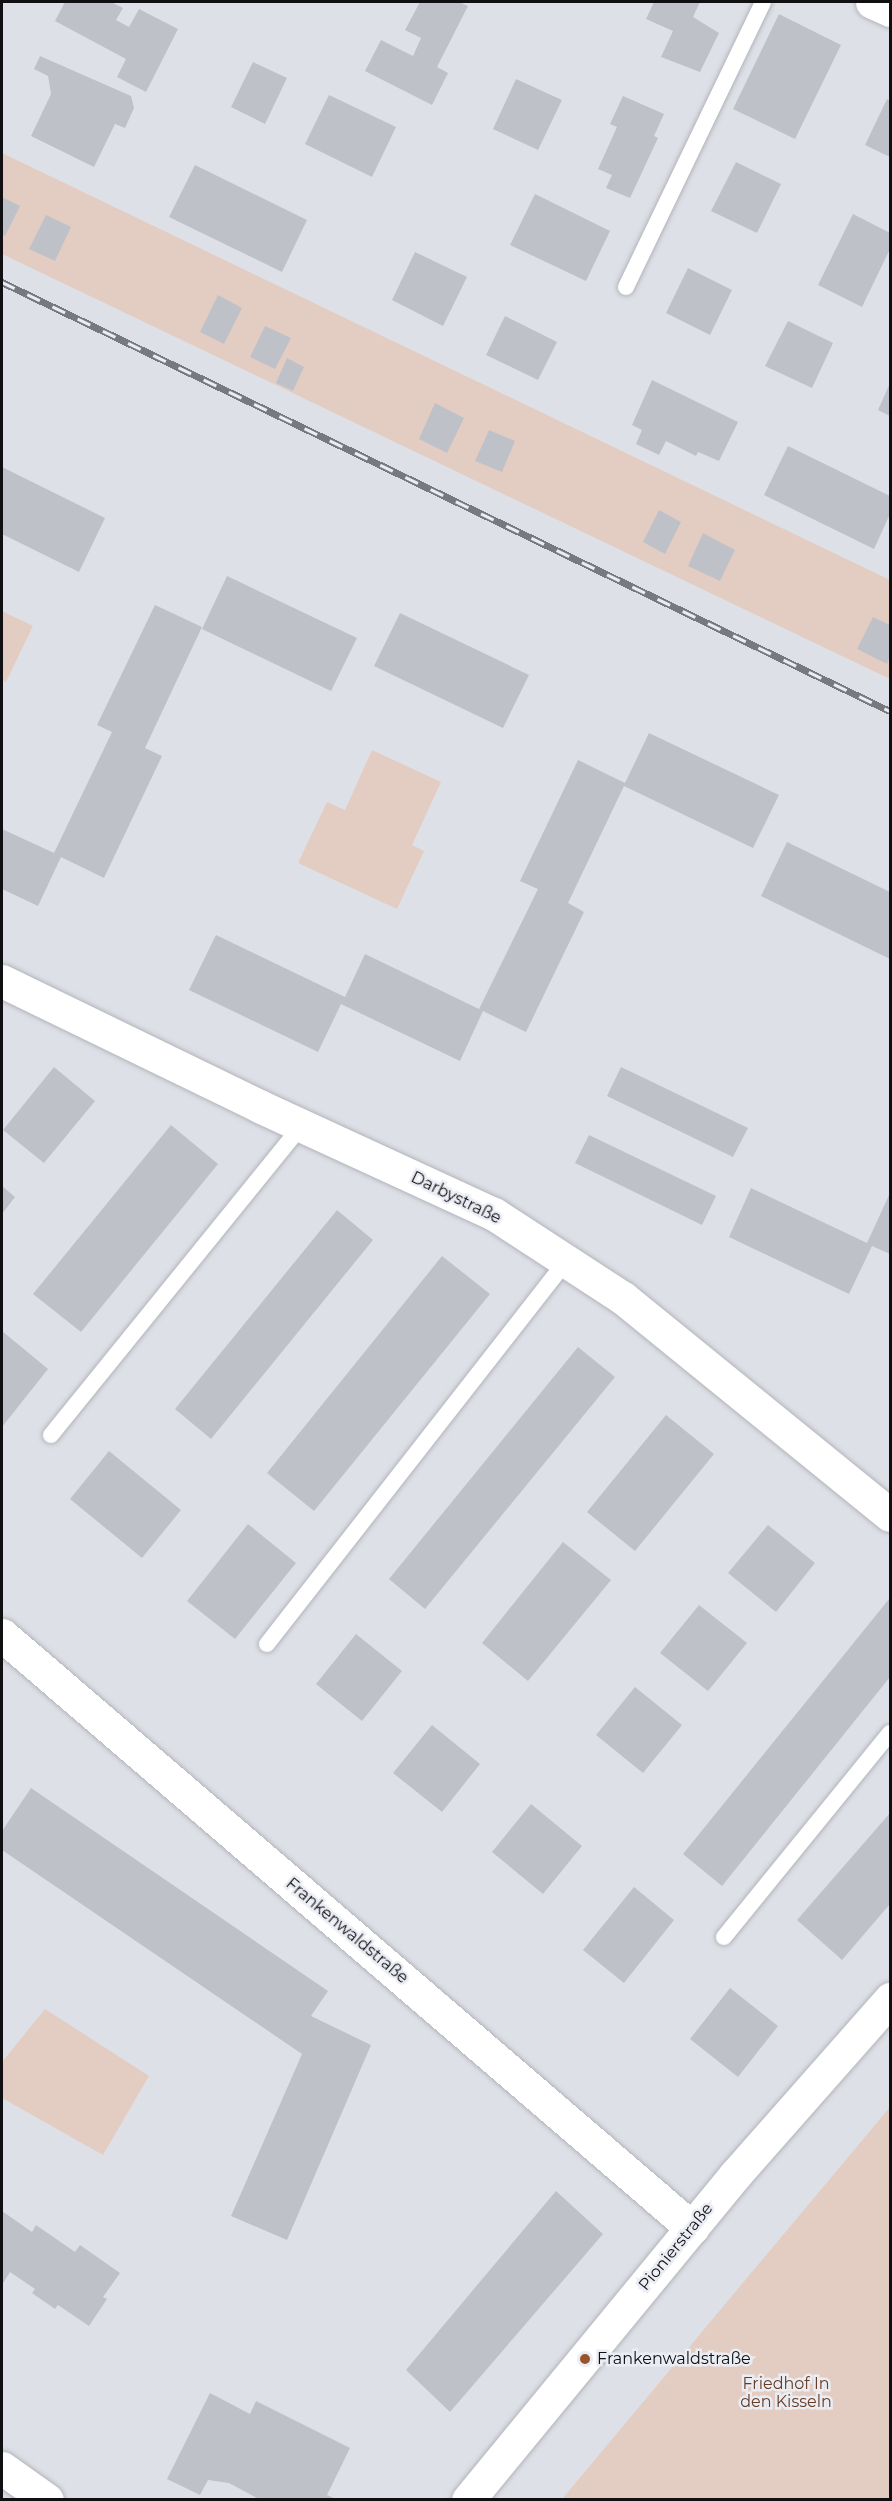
<!DOCTYPE html>
<meta charset="utf-8">
<style>
body{margin:0}
#map{position:relative;width:892px;height:2501px;overflow:hidden;background:#dee0e7;font-family:Montserrat,sans-serif}
div>[style]{position:absolute}
.green>*{inset:0;background:#e3cdc2}
.building>*{inset:0;background:#bfc1c8}
.roads{filter:drop-shadow(0 0 2px #b2b4bb) drop-shadow(0 0 2px #b2b4bb)}
.service>*{height:16px;margin:-8px;padding:0 8px;transform-origin:8px;border-radius:8px;background:#fff}
.minor>*{height:33px;margin:-16.5px;padding:0 16.5px;transform-origin:16.5px;border-radius:16.5px;background:#fff}
.tertiary>*{height:33px;margin:-16.5px;padding:0 16.5px;transform-origin:16.5px;border-radius:16.5px;background:#fff}
.rail>*{height:7px;margin-top:-3.5px;transform-origin:0;background:repeating-linear-gradient(90deg,#ebedf4 0 14px,#78797e 0 28px);box-sizing:border-box;border-block:2px solid #78797e}
.dots>*{width:16px;height:16px;translate:-50% -50%;box-sizing:border-box;border:3px solid #ebedf4;border-radius:50%}
span{translate:-50% -50%;white-space:nowrap;text-align:center;line-height:1.15;-webkit-text-stroke:5px #ebedf4;paint-order:stroke}
.street-label{font-size:16px;color:#101013}
.poi-label{font-size:16px;color:#101013}
.left{translate:0 -50%;text-align:left}
.park-label{font-size:16px;color:#673c23}
.frame{position:absolute;inset:0;border:3px solid #101013;pointer-events:none}
</style>
<div id="map">
<div class="green">
<div style="clip-path:polygon(2px 153px,890px 580px,890px 679px,2px 254px)"></div>
<div style="clip-path:polygon(2px 611px,33px 626px,6px 682px,2px 679px)"></div>
<div style="clip-path:polygon(372px 750px,441px 782px,412px 845px,424px 851px,397px 909px,298px 863px,327px 802px,345px 810px)"></div>
<div style="clip-path:polygon(45px 2009px,149px 2076px,103px 2155px,2px 2098px,2px 2062px)"></div>
<div style="clip-path:polygon(890px 2107px,890px 2499px,562px 2499px)"></div>
</div>
<div class="building">
<div style="clip-path:polygon(65px 2px,111px 2px,123px 8px,116px 20px,129px 27px,139px 9px,178px 29px,146px 92px,117px 77px,126px 59px,55px 21px)"></div>
<div style="clip-path:polygon(420px 2px,459px 2px,468px 6px,437px 67px,448px 73px,432px 105px,365px 71px,381px 40px,413px 56px,421px 38px,405px 30px)"></div>
<div style="clip-path:polygon(654px 2px,700px 2px,693px 17px,719px 33px,700px 72px,661px 57px,673px 31px,646px 19px)"></div>
<div style="clip-path:polygon(779px 14px,841px 45px,795px 139px,733px 109px)"></div>
<div style="clip-path:polygon(40px 56px,131px 96px,134px 108px,125px 128px,115px 124px,94px 167px,31px 136px,51px 94px,48px 76px,34px 69px)"></div>
<div style="clip-path:polygon(253px 62px,287px 78px,265px 124px,231px 107px)"></div>
<div style="clip-path:polygon(516px 79px,562px 100px,538px 150px,493px 129px)"></div>
<div style="clip-path:polygon(329px 95px,396px 127px,372px 177px,305px 144px)"></div>
<div style="clip-path:polygon(623px 96px,664px 114px,654px 136px,658px 138px,630px 198px,606px 188px,612px 175px,598px 169px,617px 127px,610px 124px)"></div>
<div style="clip-path:polygon(887px 99px,890px 101px,890px 157px,865px 145px)"></div>
<div style="clip-path:polygon(736px 162px,781px 184px,757px 233px,711px 211px)"></div>
<div style="clip-path:polygon(195px 165px,307px 220px,282px 272px,169px 217px)"></div>
<div style="clip-path:polygon(535px 194px,610px 231px,586px 281px,510px 245px)"></div>
<div style="clip-path:polygon(2px 197px,20px 206px,5px 236px,2px 234px)"></div>
<div style="clip-path:polygon(853px 214px,890px 233px,890px 249px,862px 307px,818px 285px)"></div>
<div style="clip-path:polygon(46px 215px,71px 227px,55px 261px,29px 249px)"></div>
<div style="clip-path:polygon(415px 252px,467px 277px,443px 326px,392px 300px)"></div>
<div style="clip-path:polygon(688px 268px,732px 290px,710px 335px,666px 313px)"></div>
<div style="clip-path:polygon(218px 295px,242px 308px,224px 344px,200px 332px)"></div>
<div style="clip-path:polygon(505px 316px,557px 342px,538px 380px,486px 355px)"></div>
<div style="clip-path:polygon(788px 321px,833px 343px,812px 388px,765px 366px)"></div>
<div style="clip-path:polygon(265px 326px,291px 338px,275px 369px,250px 357px)"></div>
<div style="clip-path:polygon(287px 358px,304px 367px,293px 391px,276px 383px)"></div>
<div style="clip-path:polygon(652px 380px,738px 422px,719px 461px,698px 452px,696px 456px,666px 441px,659px 455px,636px 444px,642px 430px,632px 425px)"></div>
<div style="clip-path:polygon(890px 383px,890px 416px,878px 410px)"></div>
<div style="clip-path:polygon(435px 403px,464px 418px,447px 453px,419px 439px)"></div>
<div style="clip-path:polygon(489px 430px,515px 441px,502px 472px,475px 461px)"></div>
<div style="clip-path:polygon(788px 446px,890px 496px,890px 514px,874px 549px,764px 495px)"></div>
<div style="clip-path:polygon(2px 467px,105px 518px,79px 572px,2px 534px)"></div>
<div style="clip-path:polygon(659px 510px,681px 522px,665px 554px,643px 542px)"></div>
<div style="clip-path:polygon(703px 533px,735px 550px,720px 581px,688px 566px)"></div>
<div style="clip-path:polygon(227px 576px,357px 638px,331px 691px,202px 629px)"></div>
<div style="clip-path:polygon(155px 605px,202px 627px,145px 748px,162px 756px,104px 878px,61px 857px,38px 906px,2px 889px,2px 829px,54px 853px,112px 732px,97px 725px)"></div>
<div style="clip-path:polygon(400px 613px,529px 675px,503px 728px,374px 666px)"></div>
<div style="clip-path:polygon(873px 617px,890px 625px,890px 656px,887px 664px,857px 649px)"></div>
<div style="clip-path:polygon(649px 733px,779px 795px,753px 848px,624px 786px,568px 903px,584px 912px,526px 1032px,483px 1011px,460px 1061px,341px 1004px,318px 1052px,189px 990px,216px 935px,345px 997px,365px 954px,479px 1009px,538px 889px,520px 881px,578px 760px,625px 783px)"></div>
<div style="clip-path:polygon(787px 842px,890px 892px,890px 959px,761px 896px)"></div>
<div style="clip-path:polygon(54px 1067px,95px 1101px,44px 1163px,3px 1130px)"></div>
<div style="clip-path:polygon(621px 1067px,748px 1128px,733px 1157px,607px 1096px)"></div>
<div style="clip-path:polygon(171px 1125px,218px 1164px,81px 1332px,33px 1294px)"></div>
<div style="clip-path:polygon(589px 1135px,716px 1196px,702px 1225px,575px 1163px)"></div>
<div style="clip-path:polygon(2px 1186px,15px 1197px,2px 1214px)"></div>
<div style="clip-path:polygon(751px 1188px,867px 1243px,890px 1193px,890px 1254px,872px 1246px,849px 1294px,729px 1237px)"></div>
<div style="clip-path:polygon(337px 1210px,373px 1240px,211px 1439px,175px 1409px)"></div>
<div style="clip-path:polygon(442px 1256px,490px 1294px,314px 1511px,267px 1473px)"></div>
<div style="clip-path:polygon(2px 1331px,48px 1369px,2px 1427px)"></div>
<div style="clip-path:polygon(578px 1347px,615px 1377px,425px 1609px,389px 1579px)"></div>
<div style="clip-path:polygon(666px 1415px,714px 1454px,635px 1551px,587px 1512px)"></div>
<div style="clip-path:polygon(109px 1451px,181px 1510px,142px 1558px,70px 1499px)"></div>
<div style="clip-path:polygon(248px 1524px,296px 1563px,235px 1639px,187px 1601px)"></div>
<div style="clip-path:polygon(768px 1525px,815px 1563px,776px 1612px,728px 1573px)"></div>
<div style="clip-path:polygon(563px 1542px,611px 1580px,528px 1681px,482px 1643px)"></div>
<div style="clip-path:polygon(889px 1599px,890px 1677px,722px 1886px,683px 1854px)"></div>
<div style="clip-path:polygon(699px 1605px,747px 1643px,708px 1691px,660px 1653px)"></div>
<div style="clip-path:polygon(356px 1634px,402px 1671px,362px 1721px,316px 1684px)"></div>
<div style="clip-path:polygon(635px 1687px,682px 1725px,643px 1773px,596px 1735px)"></div>
<div style="clip-path:polygon(432px 1725px,480px 1764px,442px 1812px,393px 1773px)"></div>
<div style="clip-path:polygon(31px 1788px,328px 1991px,311px 2016px,371px 2045px,287px 2240px,231px 2216px,302px 2054px,2px 1850px,2px 1831px)"></div>
<div style="clip-path:polygon(531px 1804px,582px 1846px,543px 1894px,492px 1852px)"></div>
<div style="clip-path:polygon(890px 1813px,890px 1904px,842px 1960px,797px 1920px)"></div>
<div style="clip-path:polygon(634px 1887px,674px 1920px,624px 1983px,583px 1950px)"></div>
<div style="clip-path:polygon(730px 1988px,778px 2026px,738px 2077px,690px 2039px)"></div>
<div style="clip-path:polygon(556px 2191px,603px 2234px,450px 2412px,406px 2370px)"></div>
<div style="clip-path:polygon(2px 2211px,32px 2232px,36px 2225px,75px 2252px,80px 2245px,120px 2273px,103px 2297px,107px 2299px,89px 2326px,58px 2305px,55px 2309px,32px 2293px,35px 2289px,10px 2272px,2px 2285px)"></div>
<div style="clip-path:polygon(210px 2393px,250px 2414px,256px 2401px,350px 2448px,327px 2495px,336px 2499px,256px 2499px,257px 2498px,229px 2483px,208px 2480px,200px 2495px,167px 2479px)"></div>
</div>
<div class="roads">
<div class="service">
<div style="left:626px;top:287px;width:316px;rotate:-64.3deg"></div>
<div style="left:51px;top:1435px;width:397px;rotate:-51deg"></div>
<div style="left:267px;top:1644px;width:484px;rotate:-52deg"></div>
<div style="left:724px;top:1937px;width:263px;rotate:-50.9deg"></div>
</div>
<div class="minor">
<div style="left:872px;top:2px;width:20px;rotate:24deg"></div>
<div style="left:2px;top:981px;width:288px;rotate:25.9deg"></div>
<div style="left:261px;top:1107px;width:256px;rotate:24.7deg"></div>
<div style="left:494px;top:1214px;width:154px;rotate:33.1deg"></div>
<div style="left:623px;top:1298px;width:344px;rotate:39.1deg"></div>
<div style="left:2px;top:1635px;width:910px;rotate:40.68deg"></div>
<div style="left:2px;top:2468px;width:55px;rotate:35.4deg"></div>
</div>
<div class="tertiary">
<div style="left:468px;top:2500px;width:421px;rotate:-50.6deg"></div>
<div style="left:735px;top:2175px;width:235px;rotate:-48.6deg"></div>
</div>
</div>
<div class="rail">
<div style="left:2px;top:282px;width:986px;rotate:25.79deg"></div>
</div>
<div class="dots">
<div style="left:585px;top:2359px;background:#985329"></div>
</div>
<div class="street-label">
<span style="left:456px;top:1198px;rotate:26deg">Darbystraße</span>
<span style="left:347px;top:1931px;rotate:40deg">Frankenwaldstraße</span>
<span style="left:676px;top:2247px;rotate:-51deg">Pionierstraße</span>
</div>
<div class="poi-label">
<span class="left" style="left:597px;top:2359px">Frankenwaldstraße</span>
</div>
<div class="park-label">
<span style="left:786px;top:2393px">Friedhof In<br>den Kisseln</span>
</div>
<div class="frame"></div>
</div>
